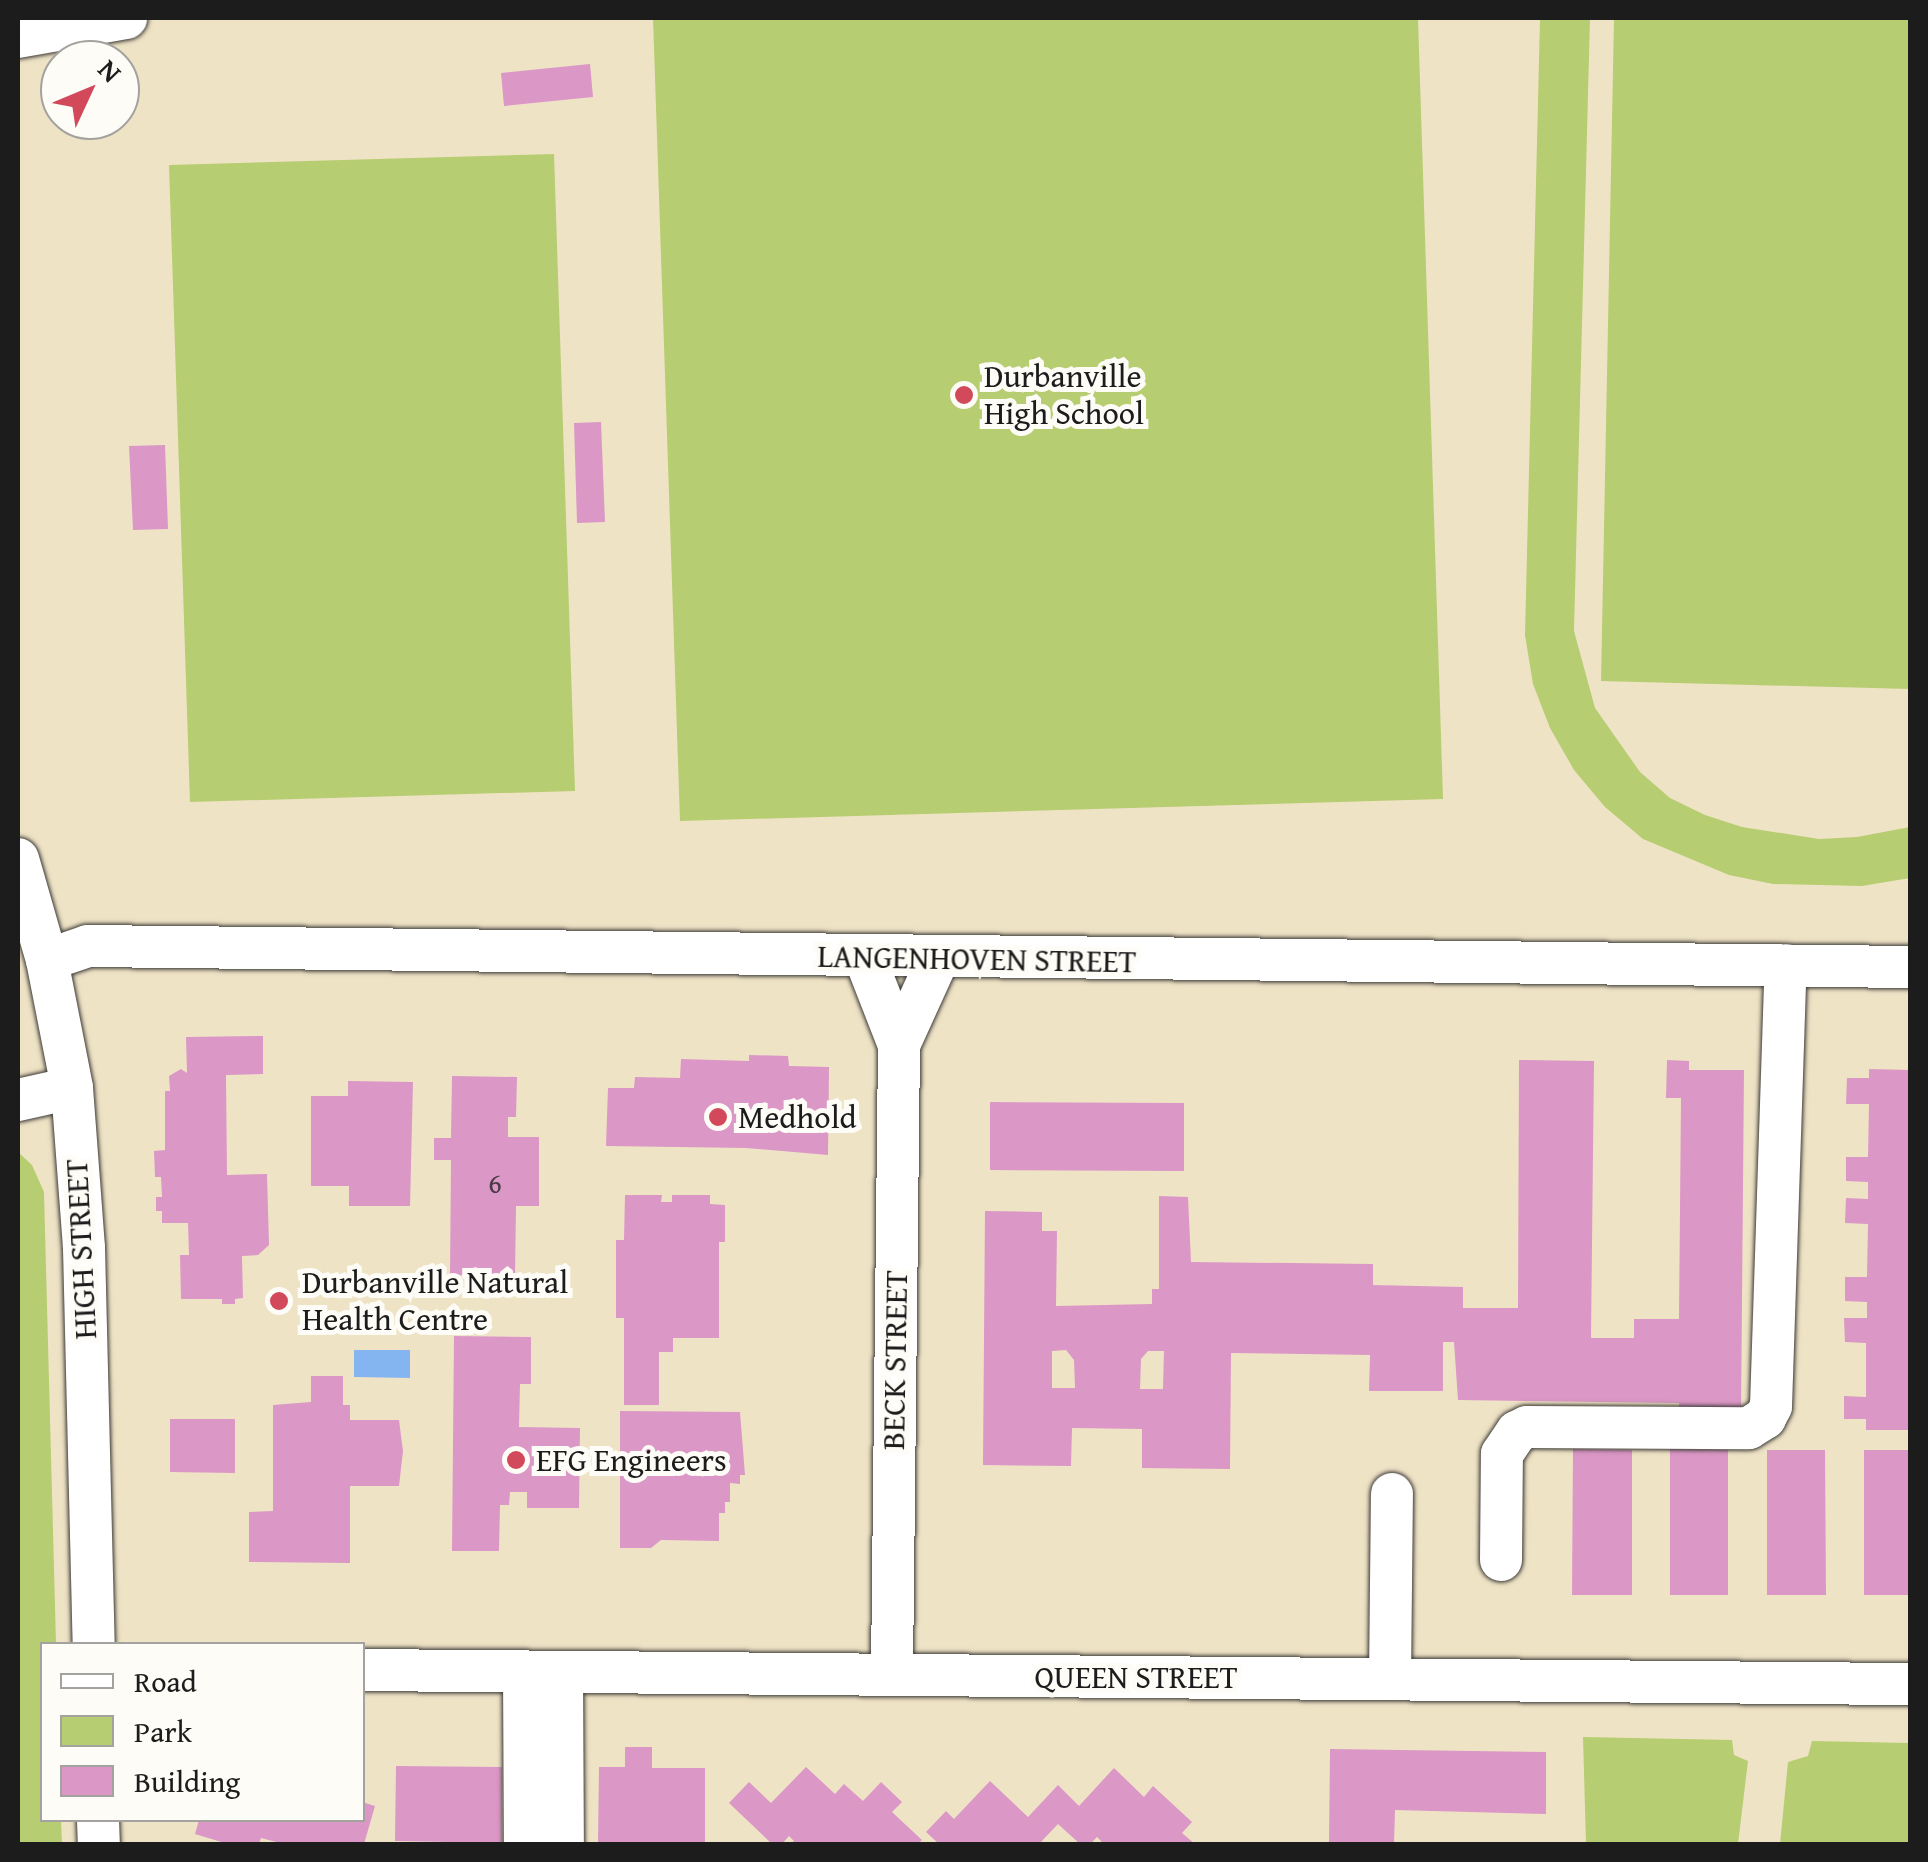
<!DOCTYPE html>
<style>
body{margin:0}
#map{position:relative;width:1928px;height:1862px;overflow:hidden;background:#efe3c6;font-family:"Gentium Book Plus",serif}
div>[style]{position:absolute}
.green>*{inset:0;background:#b7cd71}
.water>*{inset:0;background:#85b5f1}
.building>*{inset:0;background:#db97c6}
.roads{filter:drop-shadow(0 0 2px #3c3a36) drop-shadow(0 0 2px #3c3a36)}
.minor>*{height:42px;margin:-21px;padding:0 21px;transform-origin:21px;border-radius:21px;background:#fff}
.dots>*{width:28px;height:28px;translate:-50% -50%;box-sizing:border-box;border:5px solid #fdfcf7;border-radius:50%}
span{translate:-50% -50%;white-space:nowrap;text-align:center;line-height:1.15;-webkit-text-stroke:10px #fdfcf7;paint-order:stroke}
.number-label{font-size:28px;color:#4c3b46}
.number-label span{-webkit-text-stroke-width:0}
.poi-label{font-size:32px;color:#1c1c1c}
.left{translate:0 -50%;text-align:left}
.street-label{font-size:32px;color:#1c1c1c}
.frame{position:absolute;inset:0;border:20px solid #1c1c1c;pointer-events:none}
.legend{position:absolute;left:40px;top:1642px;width:325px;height:180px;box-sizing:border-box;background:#fdfcf7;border:2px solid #a3a29f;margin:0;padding:12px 18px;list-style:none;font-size:30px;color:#1c1c1c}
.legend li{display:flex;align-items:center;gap:20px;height:50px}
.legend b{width:50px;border:2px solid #a3a29f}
.north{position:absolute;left:40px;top:40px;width:100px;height:100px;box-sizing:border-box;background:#fdfcf7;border:2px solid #a3a29f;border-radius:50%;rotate:46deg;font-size:28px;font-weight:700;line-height:40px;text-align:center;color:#1c1c1c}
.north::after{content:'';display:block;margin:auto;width:35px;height:45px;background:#d1495b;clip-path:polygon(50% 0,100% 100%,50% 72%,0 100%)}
</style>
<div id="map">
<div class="green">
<div style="clip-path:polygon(653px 18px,1418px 18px,1443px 799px,680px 821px)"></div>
<div style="clip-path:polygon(1590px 18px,1574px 631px,1595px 708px,1640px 772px,1670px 798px,1705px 815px,1742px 827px,1819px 839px,1857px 837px,1910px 827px,1910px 878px,1862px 886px,1773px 884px,1729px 875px,1643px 839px,1605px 807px,1574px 770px,1550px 728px,1533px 684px,1525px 635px,1540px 19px)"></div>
<div style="clip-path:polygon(1614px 18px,1910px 18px,1910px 689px,1601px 681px)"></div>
<div style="clip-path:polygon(554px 154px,575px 791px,190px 802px,169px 165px)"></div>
<div style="clip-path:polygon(18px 1152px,32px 1165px,44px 1192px,56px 1644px,42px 1644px,42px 1820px,61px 1820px,62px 1844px,18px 1844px)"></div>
<div style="clip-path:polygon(1583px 1737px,1732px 1740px,1734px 1755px,1748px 1761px,1738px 1844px,1586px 1844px)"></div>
<div style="clip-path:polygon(1812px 1741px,1910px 1743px,1910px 1844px,1780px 1844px,1788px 1762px,1808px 1756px)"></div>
</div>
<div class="water">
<div style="clip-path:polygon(354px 1350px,410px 1350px,410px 1378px,354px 1377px)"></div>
</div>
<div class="building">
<div style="clip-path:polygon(590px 64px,593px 97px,504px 106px,501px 73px)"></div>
<div style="clip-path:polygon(601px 422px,605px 522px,577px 523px,574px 423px)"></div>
<div style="clip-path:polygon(165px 445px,168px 529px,133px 530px,129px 446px)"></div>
<div style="clip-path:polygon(263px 1036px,263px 1074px,226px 1075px,227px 1175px,267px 1174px,269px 1245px,258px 1255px,242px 1256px,243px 1298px,235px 1299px,235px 1304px,222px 1304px,222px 1299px,181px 1299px,180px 1255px,189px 1255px,188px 1223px,162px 1223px,162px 1211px,156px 1211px,156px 1197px,162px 1197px,161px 1177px,155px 1177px,154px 1151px,165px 1150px,165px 1091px,170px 1091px,169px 1076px,181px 1069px,187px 1073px,186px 1037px)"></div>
<div style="clip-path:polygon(749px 1055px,788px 1056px,789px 1066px,829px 1067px,828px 1155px,746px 1148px,606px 1146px,608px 1088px,634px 1088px,635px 1077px,680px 1078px,681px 1059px,749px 1061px)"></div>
<div style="clip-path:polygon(evenodd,1519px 1060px,1594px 1061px,1591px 1338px,1634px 1338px,1634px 1319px,1679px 1319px,1681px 1098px,1666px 1098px,1667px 1060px,1689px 1061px,1689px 1070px,1744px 1070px,1741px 1418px,1679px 1417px,1679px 1403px,1458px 1400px,1454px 1342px,1443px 1342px,1443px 1391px,1369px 1391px,1370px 1355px,1231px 1353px,1230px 1469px,1142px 1468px,1142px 1429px,1072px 1428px,1071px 1466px,983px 1465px,985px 1211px,1042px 1212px,1042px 1231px,1057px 1231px,1056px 1306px,1152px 1304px,1152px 1289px,1159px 1289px,1159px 1196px,1188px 1197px,1191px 1262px,1373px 1264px,1373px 1285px,1463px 1287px,1463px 1308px,1518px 1308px,1519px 1060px,1066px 1350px,1074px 1360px,1075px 1388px,1052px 1388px,1052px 1351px,1066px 1350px,1519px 1060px,1148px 1351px,1164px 1351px,1163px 1389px,1140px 1389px,1141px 1359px,1148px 1351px)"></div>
<div style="clip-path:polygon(1869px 1069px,1910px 1070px,1910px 1430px,1866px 1430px,1866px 1419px,1844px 1419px,1844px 1396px,1866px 1397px,1866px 1343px,1845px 1342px,1844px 1318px,1867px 1318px,1867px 1302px,1845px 1301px,1845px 1277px,1867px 1277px,1868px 1224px,1845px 1223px,1846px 1198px,1868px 1199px,1868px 1182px,1846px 1181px,1846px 1157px,1868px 1157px,1869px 1104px,1846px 1104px,1847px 1078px,1869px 1078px)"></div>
<div style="clip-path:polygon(452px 1076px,517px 1077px,516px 1117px,508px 1117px,508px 1137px,539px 1137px,539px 1206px,516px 1206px,515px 1276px,450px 1275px,451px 1160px,434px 1160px,434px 1138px,451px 1138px)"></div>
<div style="clip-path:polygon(348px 1081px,413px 1082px,410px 1206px,349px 1206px,349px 1186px,311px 1186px,311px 1096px,348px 1096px)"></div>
<div style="clip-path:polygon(990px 1102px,1184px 1103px,1184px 1171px,990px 1170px)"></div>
<div style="clip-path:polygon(625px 1195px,662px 1195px,661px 1202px,672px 1202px,672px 1195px,710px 1195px,710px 1204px,725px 1205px,725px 1242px,719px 1242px,719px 1338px,673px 1338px,673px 1352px,659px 1352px,659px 1405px,624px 1405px,624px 1318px,616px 1318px,616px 1240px,624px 1240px)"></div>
<div style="clip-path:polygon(454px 1336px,531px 1337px,531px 1384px,520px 1384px,519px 1427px,580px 1428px,579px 1508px,527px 1508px,527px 1492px,510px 1492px,509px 1505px,500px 1505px,499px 1551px,452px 1551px)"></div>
<div style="clip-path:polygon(311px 1376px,343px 1376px,343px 1405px,350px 1405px,350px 1420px,399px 1420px,403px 1451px,399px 1486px,350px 1486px,350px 1563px,249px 1562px,249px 1512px,273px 1511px,273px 1405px,311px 1402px)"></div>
<div style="clip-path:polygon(620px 1411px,740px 1412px,745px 1475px,740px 1475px,740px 1484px,730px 1483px,730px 1502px,725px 1502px,725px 1513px,719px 1513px,719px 1541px,661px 1540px,651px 1548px,620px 1548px)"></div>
<div style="clip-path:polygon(170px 1419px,235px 1419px,235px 1473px,170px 1472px)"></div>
<div style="clip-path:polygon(1573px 1449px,1632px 1450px,1632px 1595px,1572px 1595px)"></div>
<div style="clip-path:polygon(1670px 1449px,1728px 1450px,1728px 1595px,1670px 1595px)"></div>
<div style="clip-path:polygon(1767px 1450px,1825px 1450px,1826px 1595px,1767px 1595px)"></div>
<div style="clip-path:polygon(1864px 1450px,1910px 1450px,1910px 1595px,1864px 1595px)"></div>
<div style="clip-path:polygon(625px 1747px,652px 1747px,652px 1768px,705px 1768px,705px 1844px,598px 1843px,599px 1767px,625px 1767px)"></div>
<div style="clip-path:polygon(1330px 1749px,1546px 1752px,1546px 1814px,1395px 1810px,1394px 1844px,1329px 1844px)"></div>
<div style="clip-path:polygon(396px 1766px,502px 1767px,502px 1843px,395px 1841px)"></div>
<div style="clip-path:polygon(806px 1767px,835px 1794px,844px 1784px,863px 1801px,881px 1782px,902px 1802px,892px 1812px,922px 1840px,917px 1844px,790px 1844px,794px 1841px,789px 1836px,782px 1844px,772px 1844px,729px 1803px,749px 1782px,771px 1803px)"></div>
<div style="clip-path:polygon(1114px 1768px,1144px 1797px,1153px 1786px,1192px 1822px,1182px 1833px,1195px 1844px,1104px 1844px,1097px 1837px,1090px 1844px,1080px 1844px,1058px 1824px,1039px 1844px,939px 1844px,926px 1832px,946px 1811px,954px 1819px,990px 1781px,1028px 1817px,1058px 1785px,1079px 1806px)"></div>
<div style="clip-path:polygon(362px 1802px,375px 1806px,364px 1844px,284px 1844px,261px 1838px,259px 1844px,228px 1844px,195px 1834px,199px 1820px,362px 1820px)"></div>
</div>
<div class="roads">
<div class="minor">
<div style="left:18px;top:37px;width:110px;rotate:-10deg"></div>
<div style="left:18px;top:859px;width:105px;rotate:74deg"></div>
<div style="left:47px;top:960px;width:130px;rotate:78.9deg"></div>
<div style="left:72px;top:1088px;width:160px;rotate:85.7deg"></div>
<div style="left:84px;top:1248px;width:396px;rotate:88.6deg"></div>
<div style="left:865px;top:958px;width:93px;rotate:68.7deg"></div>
<div style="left:899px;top:1045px;width:630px;rotate:90.64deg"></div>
<div style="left:47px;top:960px;width:43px;rotate:-18.9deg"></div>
<div style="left:88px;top:946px;width:1822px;rotate:0.66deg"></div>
<div style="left:899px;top:1045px;width:94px;rotate:-65.6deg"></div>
<div style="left:18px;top:1100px;width:55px;rotate:-12.5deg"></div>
<div style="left:1501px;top:1560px;width:106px;rotate:-89.5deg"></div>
<div style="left:1502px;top:1454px;width:27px;rotate:-56deg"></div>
<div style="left:1517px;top:1432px;width:11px;rotate:-27deg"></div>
<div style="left:1527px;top:1427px;width:222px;rotate:0.3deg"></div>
<div style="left:1749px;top:1428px;width:19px;rotate:-32deg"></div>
<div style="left:1765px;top:1418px;width:13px;rotate:-63deg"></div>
<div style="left:1771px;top:1406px;width:441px;rotate:-88.1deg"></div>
<div style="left:362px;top:1670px;width:1548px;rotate:0.52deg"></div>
<div style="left:524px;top:1672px;width:172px;rotate:89.7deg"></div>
<div style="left:562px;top:1672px;width:172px;rotate:89.7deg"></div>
<div style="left:1390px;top:1679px;width:185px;rotate:-89.4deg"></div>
<div style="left:98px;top:1820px;width:24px;rotate:88deg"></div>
</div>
</div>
<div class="dots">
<div style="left:964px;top:395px;background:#d1495b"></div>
<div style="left:718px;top:1117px;background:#d1495b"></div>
<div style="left:279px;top:1301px;background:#d1495b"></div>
<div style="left:516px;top:1460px;background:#d1495b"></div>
</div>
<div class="number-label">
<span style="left:495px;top:1183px">6</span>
</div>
<div class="poi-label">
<span class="left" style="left:984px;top:395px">Durbanville<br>High School</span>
<span class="left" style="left:738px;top:1117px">Medhold</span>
<span class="left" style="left:302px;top:1301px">Durbanville Natural<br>Health Centre</span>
<span class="left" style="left:536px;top:1460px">EFG Engineers</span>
</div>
<div class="street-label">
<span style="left:977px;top:959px;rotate:1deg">LANGENHOVEN STREET</span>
<span style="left:81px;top:1249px;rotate:-93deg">HIGH STREET</span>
<span style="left:895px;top:1360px;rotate:-89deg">BECK STREET</span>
<span style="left:1136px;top:1677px">QUEEN STREET</span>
</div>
<div class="frame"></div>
<ul class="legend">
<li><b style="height:12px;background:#fff"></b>Road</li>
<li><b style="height:28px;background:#b7cd71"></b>Park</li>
<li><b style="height:28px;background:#db97c6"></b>Building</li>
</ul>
<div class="north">N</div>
</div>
